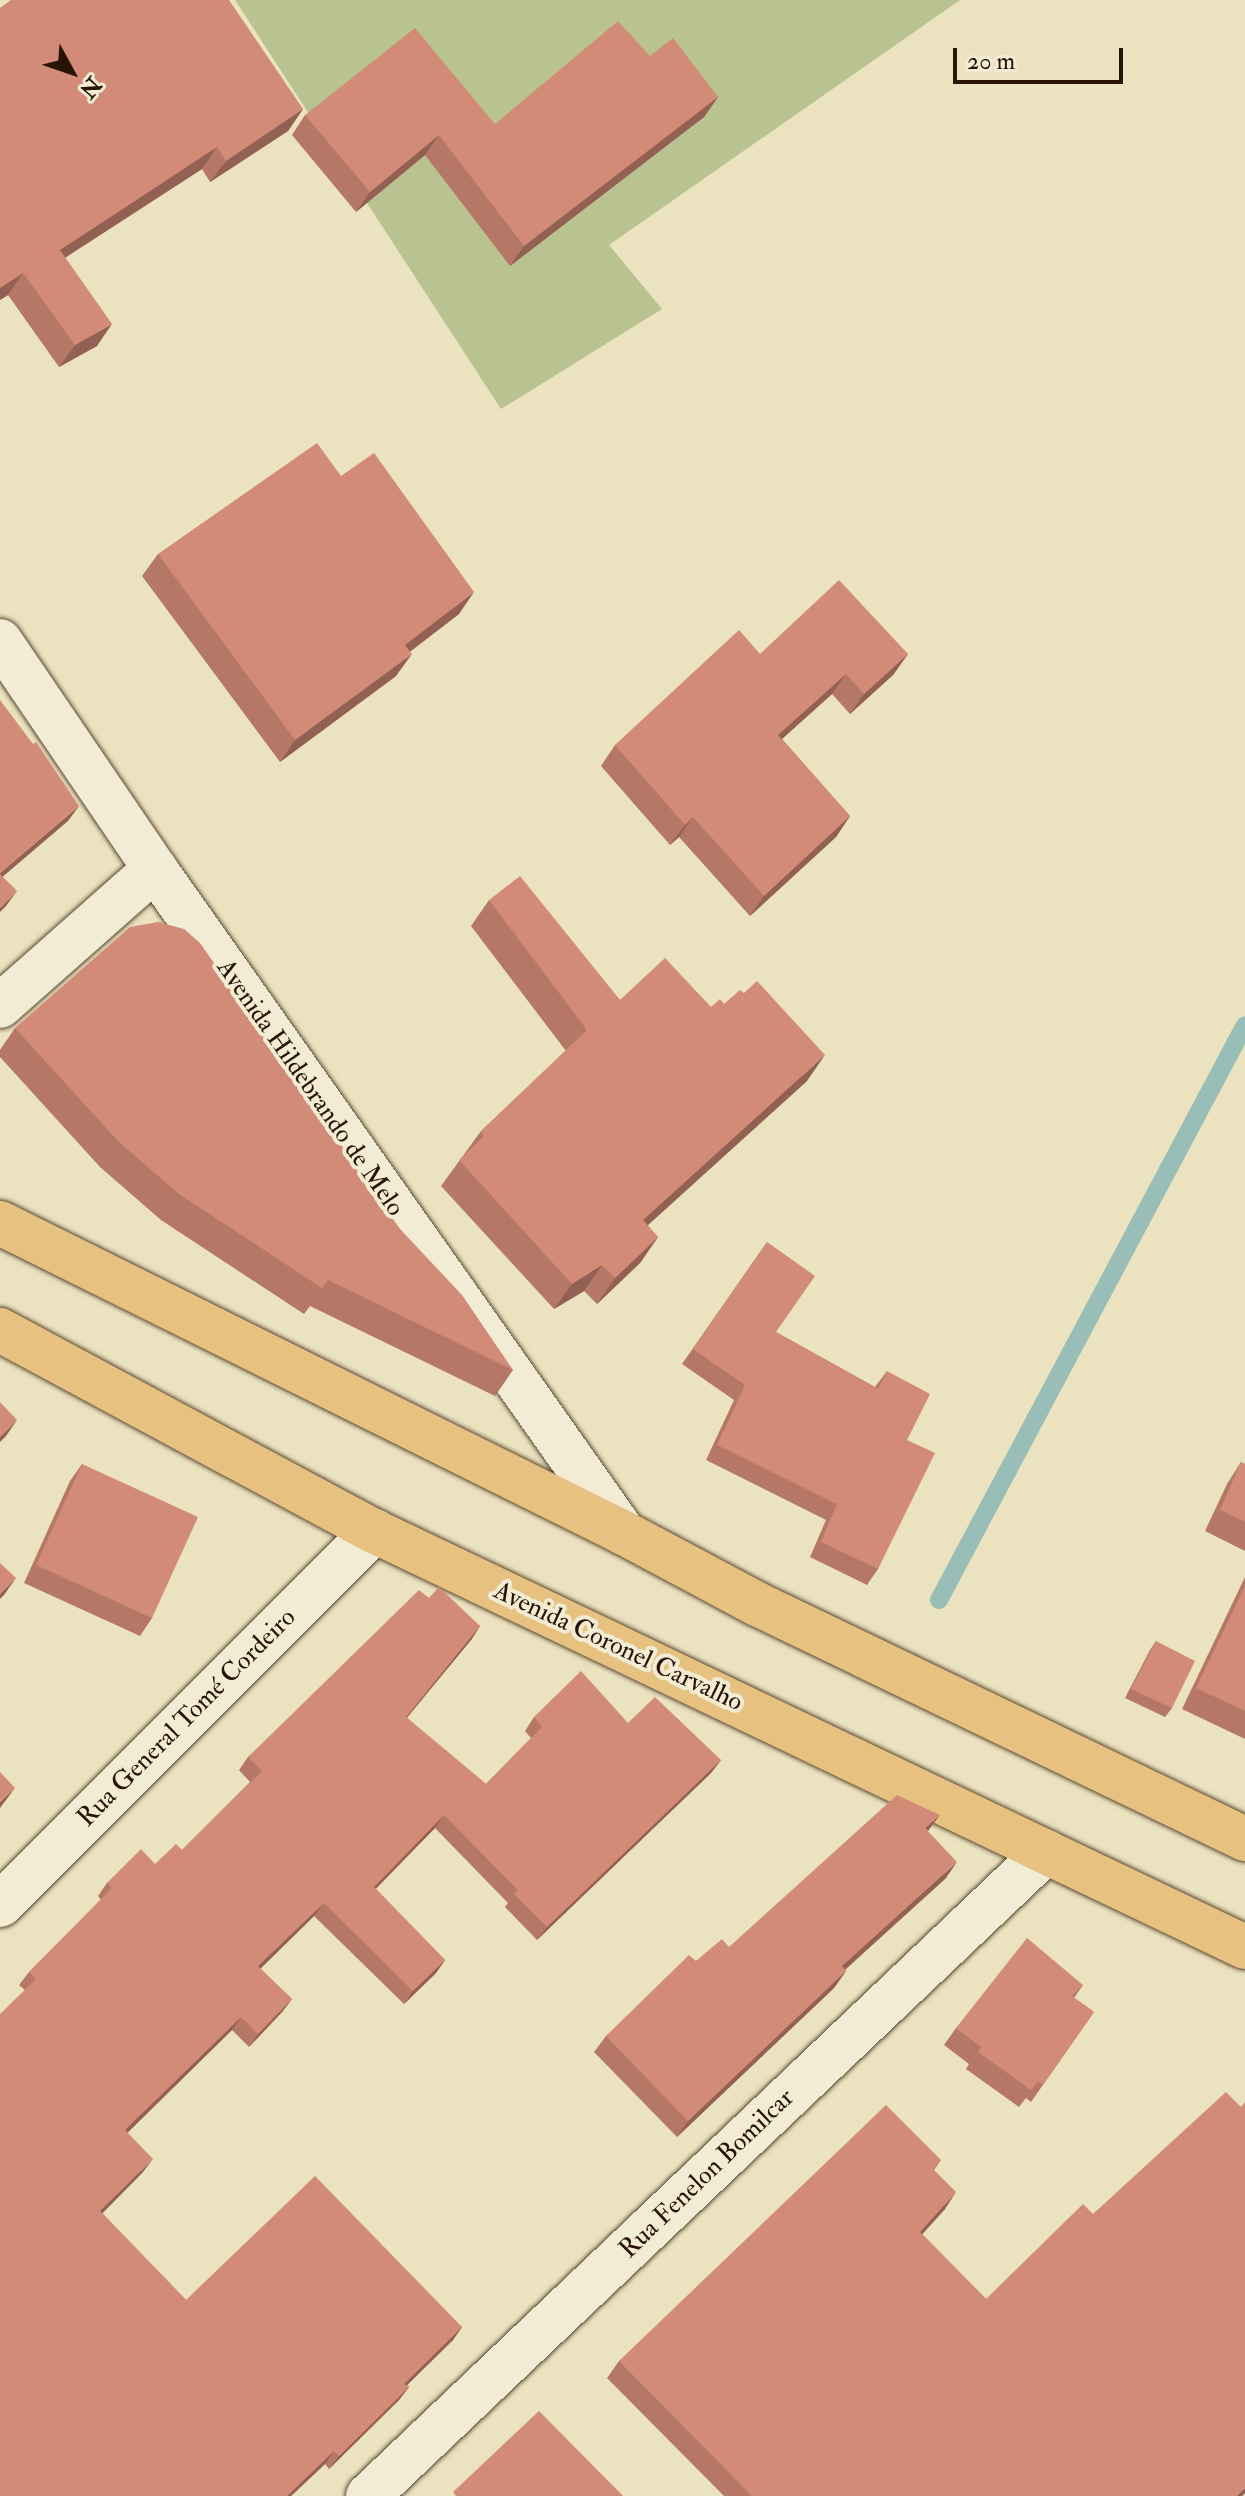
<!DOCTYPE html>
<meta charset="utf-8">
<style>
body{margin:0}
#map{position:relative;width:1245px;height:2496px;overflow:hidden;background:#ebe2bf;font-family:"IM FELL Double Pica",serif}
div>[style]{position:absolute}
.green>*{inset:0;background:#b8c391}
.stream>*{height:18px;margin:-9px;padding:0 9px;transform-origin:9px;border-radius:9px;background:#99bdb7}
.roads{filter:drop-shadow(0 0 2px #5a4731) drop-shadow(0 0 2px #5a4731)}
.minor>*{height:44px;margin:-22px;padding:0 22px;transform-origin:22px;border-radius:22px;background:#f2ecd5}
.primary>*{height:44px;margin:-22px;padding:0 22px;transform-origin:22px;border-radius:22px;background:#e6c180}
.wall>*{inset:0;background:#b57866}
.shaded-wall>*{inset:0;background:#936153}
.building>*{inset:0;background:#d28b77}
span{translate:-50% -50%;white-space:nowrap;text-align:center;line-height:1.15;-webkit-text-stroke:8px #f2ecd5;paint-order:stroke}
.street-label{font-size:26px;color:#291302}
.north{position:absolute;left:32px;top:32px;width:80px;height:80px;-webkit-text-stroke:6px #f2ecd5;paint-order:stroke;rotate:130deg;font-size:22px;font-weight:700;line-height:32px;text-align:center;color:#291302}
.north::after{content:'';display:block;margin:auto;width:28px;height:36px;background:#291302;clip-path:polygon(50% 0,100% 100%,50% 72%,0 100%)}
.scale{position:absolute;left:953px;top:48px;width:170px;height:36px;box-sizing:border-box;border:4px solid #291302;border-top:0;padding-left:10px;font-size:24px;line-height:28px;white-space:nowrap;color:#291302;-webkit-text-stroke:6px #f2ecd5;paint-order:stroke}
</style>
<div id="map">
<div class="green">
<div style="clip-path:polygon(235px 0,960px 0,609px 245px,662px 309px,501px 409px)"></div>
</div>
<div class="stream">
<div style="left:939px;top:1600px;width:651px;rotate:-61.98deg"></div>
</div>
<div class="roads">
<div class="minor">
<div style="left:0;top:641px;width:276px;rotate:55.8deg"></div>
<div style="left:155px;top:869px;width:813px;rotate:54.77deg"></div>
<div style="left:0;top:1006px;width:207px;rotate:-41.5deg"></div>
<div style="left:0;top:1905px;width:529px;rotate:-45deg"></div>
<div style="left:368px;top:2496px;width:935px;rotate:-43.53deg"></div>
</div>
<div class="primary">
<div style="left:0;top:1223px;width:697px;rotate:26.42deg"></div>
<div style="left:624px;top:1533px;width:151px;rotate:28.1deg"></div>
<div style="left:757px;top:1604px;width:542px;rotate:25.71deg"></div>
<div style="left:0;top:1330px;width:425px;rotate:28.3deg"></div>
<div style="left:374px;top:1531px;width:965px;rotate:25.53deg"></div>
</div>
</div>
<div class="wall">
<div style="clip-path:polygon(0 8px,303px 109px,288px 131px,210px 182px,202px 169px,65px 258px,97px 346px,59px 367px,8px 295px,0 300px)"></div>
<div style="clip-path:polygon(650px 56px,718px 97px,704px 117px,510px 266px,425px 155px,356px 212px,292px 135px,305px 115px,495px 124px)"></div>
<div style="clip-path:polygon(341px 476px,459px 614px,410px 652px,396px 676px,280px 762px,142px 576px,158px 554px)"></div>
<div style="clip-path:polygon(760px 654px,908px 654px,893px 675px,850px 714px,832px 694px,782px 739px,850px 816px,836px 837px,750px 916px,679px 837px,670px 845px,601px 766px,615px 745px)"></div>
<div style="clip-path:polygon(489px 900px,620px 1000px,711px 1007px,807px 1081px,647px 1225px,658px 1237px,640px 1263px,597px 1304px,584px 1291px,554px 1309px,441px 1186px,481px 1131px,566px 1051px,471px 926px)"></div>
<div style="clip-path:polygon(15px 1028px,400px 1229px,513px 1370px,495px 1396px,310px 1306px,304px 1314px,161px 1220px,100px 1167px,0 1057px,0 1050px)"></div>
<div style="clip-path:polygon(767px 1242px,776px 1332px,875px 1387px,887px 1371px,907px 1440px,878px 1569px,867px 1585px,810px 1557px,826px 1520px,706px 1460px,734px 1400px,682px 1364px)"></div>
<div style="clip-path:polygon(1241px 1462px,1245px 1464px,1245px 1551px,1205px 1531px,1227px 1484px)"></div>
<div style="clip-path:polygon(82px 1464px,152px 1618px,140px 1636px,24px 1583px,70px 1481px)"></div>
<div style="clip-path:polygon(1245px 1577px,1245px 1739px,1182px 1709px)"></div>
<div style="clip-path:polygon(429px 1598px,480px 1626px,471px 1640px,407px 1718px,486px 1784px,531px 1738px,525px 1731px,534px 1717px,628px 1723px,721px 1760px,711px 1773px,537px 1940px,505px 1907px,508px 1903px,435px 1828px,376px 1889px,445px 1960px,436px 1973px,404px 2004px,314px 1916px,260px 1969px,292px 1999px,282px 2012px,249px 2047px,232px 2030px,127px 2133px,143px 2172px,102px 2213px,186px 2300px,462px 2327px,453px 2340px,407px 2385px,409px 2387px,399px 2400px,329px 2469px,325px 2464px,291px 2496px,0 2496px,25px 1990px,19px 1985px,29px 1972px,101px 1900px,98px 1896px,107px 1883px,155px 1864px,182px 1850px,250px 1782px,239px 1770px,248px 1757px)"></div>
<div style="clip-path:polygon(1156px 1641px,1172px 1708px,1165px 1717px,1125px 1698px,1150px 1650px)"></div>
<div style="clip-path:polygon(928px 1832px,946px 1878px,845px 1970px,846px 1971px,834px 1988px,677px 2137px,594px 2052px,606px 2036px,696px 1961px,729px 1947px)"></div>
<div style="clip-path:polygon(1083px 1985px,1074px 1998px,1094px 2012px,1031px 2102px,1026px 2098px,1019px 2107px,966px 2069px,969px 2064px,944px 2045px,956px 2028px)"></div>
<div style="clip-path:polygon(941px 2160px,934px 2170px,945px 2209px,922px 2234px,986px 2299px,1245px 2493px,1242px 2496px,724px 2496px,607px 2378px,619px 2361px)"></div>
</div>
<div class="shaded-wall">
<div style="clip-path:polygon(718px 97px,704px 117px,510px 266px,524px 246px)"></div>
<div style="clip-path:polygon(303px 109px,288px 131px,210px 182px,226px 161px)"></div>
<div style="clip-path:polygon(439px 135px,425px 155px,356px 212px,370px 192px)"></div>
<div style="clip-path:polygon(217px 147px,202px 169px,44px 271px,60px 250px)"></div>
<div style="clip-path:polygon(23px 273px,8px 295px,0 300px,0 288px)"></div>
<div style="clip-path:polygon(112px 324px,97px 346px,59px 367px,75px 345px)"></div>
<div style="clip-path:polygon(474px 592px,459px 614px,389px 667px,405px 645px)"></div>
<div style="clip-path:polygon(412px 654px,396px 676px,280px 762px,295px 740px)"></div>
<div style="clip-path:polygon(908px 654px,893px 675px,850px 714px,864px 694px)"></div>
<div style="clip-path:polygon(846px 674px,832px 694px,764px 755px,778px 735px)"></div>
<div style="clip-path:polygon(79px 806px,68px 821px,0 879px,0 873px)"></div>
<div style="clip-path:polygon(850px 816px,836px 837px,750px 916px,764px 896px)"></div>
<div style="clip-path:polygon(693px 817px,679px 837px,670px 845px,685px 825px)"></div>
<div style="clip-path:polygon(17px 891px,6px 906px,0 912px,0 908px)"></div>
<div style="clip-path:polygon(825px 1055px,807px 1081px,625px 1246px,643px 1220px)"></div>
<div style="clip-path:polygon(658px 1237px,640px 1263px,597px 1304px,615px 1278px)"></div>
<div style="clip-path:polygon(602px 1265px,584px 1291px,554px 1309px,572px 1284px)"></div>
<div style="clip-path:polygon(17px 1420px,6px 1436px,0 1442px,0 1437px)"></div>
<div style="clip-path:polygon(16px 1578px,4px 1595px,0 1599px,0 1594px)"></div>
<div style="clip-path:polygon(480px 1626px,471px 1640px,396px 1730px,406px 1717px)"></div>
<div style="clip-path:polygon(721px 1760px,711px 1773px,537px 1940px,547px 1927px)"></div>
<div style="clip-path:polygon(15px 1788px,0 1808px,0 1802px)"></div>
<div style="clip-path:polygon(444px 1815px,435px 1828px,364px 1900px,374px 1887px)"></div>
<div style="clip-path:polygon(940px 1815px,928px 1831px,925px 1828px)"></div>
<div style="clip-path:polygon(957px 1862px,946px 1878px,830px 1983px,842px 1966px)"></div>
<div style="clip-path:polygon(324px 1903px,314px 1916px,249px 1980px,258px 1966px)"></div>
<div style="clip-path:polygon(445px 1960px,436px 1973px,404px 2004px,413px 1991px)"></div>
<div style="clip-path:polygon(846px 1971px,834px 1988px,677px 2137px,688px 2121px)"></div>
<div style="clip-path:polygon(292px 1999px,282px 2012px,249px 2047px,258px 2034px)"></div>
<div style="clip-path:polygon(241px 2017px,232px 2030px,116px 2144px,125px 2130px)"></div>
<div style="clip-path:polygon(153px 2159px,143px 2172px,91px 2225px,100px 2211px)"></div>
<div style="clip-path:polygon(956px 2192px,945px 2209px,909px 2249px,920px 2232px)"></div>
<div style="clip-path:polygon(462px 2327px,453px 2340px,395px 2397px,404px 2384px)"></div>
<div style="clip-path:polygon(409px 2387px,399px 2400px,329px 2469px,339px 2456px)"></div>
<div style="clip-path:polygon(334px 2451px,325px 2464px,291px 2496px,287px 2496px)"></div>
<div style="clip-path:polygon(1245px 2488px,1245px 2493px,1242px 2496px,1237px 2496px)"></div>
</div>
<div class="building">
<div style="clip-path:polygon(11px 0,229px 0,303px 109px,226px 161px,217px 147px,60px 250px,112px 324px,75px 345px,23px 273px,0 288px,0 8px)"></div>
<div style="clip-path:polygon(618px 21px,650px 56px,673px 38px,718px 97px,524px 246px,439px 135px,370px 192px,305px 115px,415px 28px,495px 124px)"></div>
<div style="clip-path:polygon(317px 443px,341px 476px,374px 453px,474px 592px,405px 645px,412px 654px,295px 740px,158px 554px)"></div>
<div style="clip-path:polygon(839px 580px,908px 654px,864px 694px,846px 674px,778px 735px,850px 816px,764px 896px,693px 817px,685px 825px,615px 745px,739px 630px,760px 654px)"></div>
<div style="clip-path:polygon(0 700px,33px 744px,36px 742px,79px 806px,0 873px)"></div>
<div style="clip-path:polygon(0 874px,17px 891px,0 908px)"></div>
<div style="clip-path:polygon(520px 876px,620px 1000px,665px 958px,711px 1007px,720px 999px,724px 1004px,740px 990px,744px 993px,757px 981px,825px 1055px,643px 1220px,658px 1237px,615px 1278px,602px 1265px,572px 1284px,459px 1160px,484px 1136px,481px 1131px,587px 1030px,489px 900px)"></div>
<div style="clip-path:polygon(158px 922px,184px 929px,200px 943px,400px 1229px,462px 1295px,513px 1370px,328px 1280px,322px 1288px,179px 1194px,118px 1141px,15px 1028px,130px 927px)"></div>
<div style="clip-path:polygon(767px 1242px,815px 1276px,776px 1332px,878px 1389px,887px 1371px,930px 1394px,907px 1440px,935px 1453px,878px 1569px,821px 1542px,837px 1504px,717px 1445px,745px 1385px,693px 1349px)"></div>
<div style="clip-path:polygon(0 1402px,17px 1420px,0 1437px)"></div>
<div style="clip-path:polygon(1241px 1462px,1245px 1464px,1245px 1522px,1220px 1510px)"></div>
<div style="clip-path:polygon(82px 1464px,198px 1517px,152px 1618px,36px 1565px)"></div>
<div style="clip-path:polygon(0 1563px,16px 1578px,0 1594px)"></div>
<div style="clip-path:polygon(1245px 1586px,1245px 1711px,1196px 1688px)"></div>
<div style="clip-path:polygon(439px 1587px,480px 1626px,406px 1717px,486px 1784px,542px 1727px,534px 1717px,581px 1671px,628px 1723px,655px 1697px,721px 1760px,547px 1927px,514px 1894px,518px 1890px,444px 1815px,374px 1887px,445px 1960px,413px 1991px,324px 1903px,258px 1966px,292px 1999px,258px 2034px,241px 2017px,125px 2130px,153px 2159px,100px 2211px,186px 2300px,315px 2176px,462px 2327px,404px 2384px,409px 2387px,339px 2456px,334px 2451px,287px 2496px,0 2496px,0 2014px,36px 1979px,29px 1972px,112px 1888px,107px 1883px,141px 1849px,155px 1864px,176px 1844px,182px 1850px,262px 1771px,248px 1757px,419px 1590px,429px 1598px)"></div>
<div style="clip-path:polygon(1156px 1641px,1195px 1661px,1172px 1708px,1131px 1689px)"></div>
<div style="clip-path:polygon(0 1772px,15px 1788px,0 1802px)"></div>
<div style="clip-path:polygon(897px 1795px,940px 1815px,925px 1828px,957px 1862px,842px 1966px,846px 1971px,688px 2121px,606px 2036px,689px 1955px,696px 1961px,722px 1939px,729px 1947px)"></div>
<div style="clip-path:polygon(1027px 1938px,1083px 1985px,1072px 1996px,1094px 2012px,1043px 2085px,1038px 2081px,1031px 2090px,978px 2052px,981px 2047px,956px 2028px)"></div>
<div style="clip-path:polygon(1226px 2092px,1241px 2107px,1245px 2102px,1245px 2488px,1237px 2496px,752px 2496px,619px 2361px,886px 2105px,941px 2160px,933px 2169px,956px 2192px,920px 2232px,986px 2299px,1083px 2204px,1093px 2214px)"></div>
<div style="clip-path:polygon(539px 2411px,623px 2496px,456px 2496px,453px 2492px)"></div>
</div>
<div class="street-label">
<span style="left:310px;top:1088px;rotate:55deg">Avenida Hildebrando de Melo</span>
<span style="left:618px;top:1647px;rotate:25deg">Avenida Coronel Carvalho</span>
<span style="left:187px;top:1718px;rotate:-45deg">Rua General Tomé Cordeiro</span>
<span style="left:707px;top:2174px;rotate:-44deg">Rua Fenelon Bomilcar</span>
</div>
<div class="north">N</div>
<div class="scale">20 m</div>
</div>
